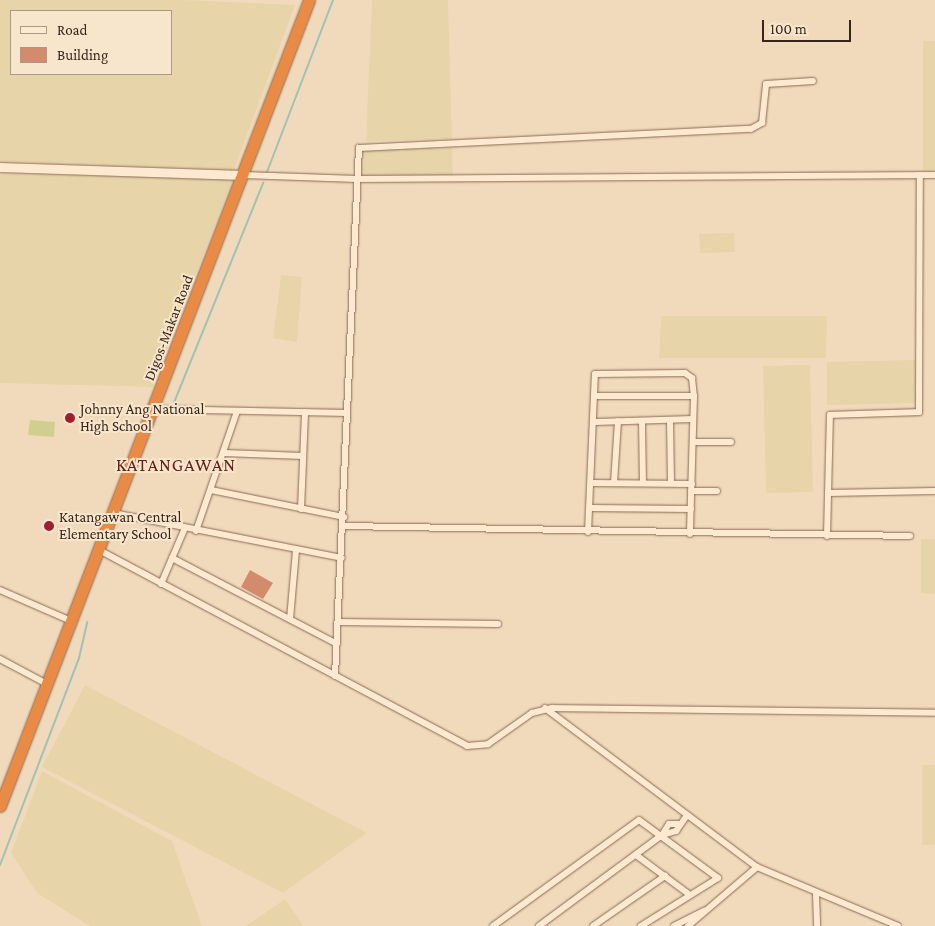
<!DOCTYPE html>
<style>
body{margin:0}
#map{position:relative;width:935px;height:926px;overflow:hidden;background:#f1dabc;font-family:"Crimson Pro",serif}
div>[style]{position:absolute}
.farmland>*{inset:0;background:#e7d5a9}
.green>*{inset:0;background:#d0cf8f}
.stream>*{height:2px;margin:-1px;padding:0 1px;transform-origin:1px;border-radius:1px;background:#a0c2b3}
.building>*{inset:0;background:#d38b6e}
.roads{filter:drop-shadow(0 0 1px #8a6a54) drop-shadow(0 0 1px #8a6a54)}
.street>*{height:6px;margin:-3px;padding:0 3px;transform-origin:3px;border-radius:3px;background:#fce9cf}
.secondary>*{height:9px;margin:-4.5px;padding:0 4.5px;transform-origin:4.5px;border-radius:4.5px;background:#fce9cf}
.highway>*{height:11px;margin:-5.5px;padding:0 5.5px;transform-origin:5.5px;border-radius:5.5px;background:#e98b44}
.dots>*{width:14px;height:14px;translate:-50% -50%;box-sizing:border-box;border:2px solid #f8e6cc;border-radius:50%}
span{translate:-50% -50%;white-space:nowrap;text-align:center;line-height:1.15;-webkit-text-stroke:4px #f8e6cc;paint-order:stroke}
.street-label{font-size:15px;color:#38251a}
.poi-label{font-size:15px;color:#38251a}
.left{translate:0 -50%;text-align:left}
.quarter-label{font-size:18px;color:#681d16;letter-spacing:1px}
.legend{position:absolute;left:10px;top:10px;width:162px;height:65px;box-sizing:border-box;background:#f8e6cc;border:1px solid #ab9985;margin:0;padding:6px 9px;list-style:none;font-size:15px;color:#38251a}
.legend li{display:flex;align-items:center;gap:10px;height:25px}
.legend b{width:25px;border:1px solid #ab9985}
.scale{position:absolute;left:762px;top:20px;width:89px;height:22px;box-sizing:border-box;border:2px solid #38251a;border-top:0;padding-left:6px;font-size:15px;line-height:18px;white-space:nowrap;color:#38251a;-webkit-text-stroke:4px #f8e6cc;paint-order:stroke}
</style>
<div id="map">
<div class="farmland">
<div style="clip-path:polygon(evenodd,0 0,183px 0,295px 5px,234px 170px,0 161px,0 0,11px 11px,171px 11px,171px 74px,11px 74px,11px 11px)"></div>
<div style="clip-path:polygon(372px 0,448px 0,452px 139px,366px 141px)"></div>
<div style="clip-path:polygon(923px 41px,935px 41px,935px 171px,923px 171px)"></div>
<div style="clip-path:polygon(452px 148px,453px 176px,361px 176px,363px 149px)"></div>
<div style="clip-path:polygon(0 174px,233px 178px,152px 387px,0 383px)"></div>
<div style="clip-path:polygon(734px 233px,735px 252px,700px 253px,699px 234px)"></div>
<div style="clip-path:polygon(281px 275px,302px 277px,297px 342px,273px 338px)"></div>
<div style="clip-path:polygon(661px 316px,827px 316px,826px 358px,659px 358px)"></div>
<div style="clip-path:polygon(915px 360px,916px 403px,827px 405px,827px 362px)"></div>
<div style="clip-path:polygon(810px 365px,813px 492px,766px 493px,763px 366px)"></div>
<div style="clip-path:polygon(921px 539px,935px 539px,935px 594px,921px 593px)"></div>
<div style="clip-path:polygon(85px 685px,367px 833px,283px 893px,42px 767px)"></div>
<div style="clip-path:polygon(922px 765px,935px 765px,935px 845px,922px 845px)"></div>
<div style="clip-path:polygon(42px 771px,172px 841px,202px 926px,90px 926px,37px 893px,11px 853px)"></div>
<div style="clip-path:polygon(285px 899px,304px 926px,246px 926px)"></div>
</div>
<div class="green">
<div style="clip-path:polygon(30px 420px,55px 422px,54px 437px,28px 435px)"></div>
</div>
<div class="stream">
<div style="left:267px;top:172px;width:184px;rotate:-69deg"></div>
<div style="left:173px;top:405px;width:240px;rotate:-67.9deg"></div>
<div style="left:0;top:865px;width:222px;rotate:-69.1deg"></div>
<div style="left:79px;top:658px;width:37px;rotate:-77deg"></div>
</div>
<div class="building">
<div style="clip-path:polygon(250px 570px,273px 583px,263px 599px,241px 587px)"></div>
</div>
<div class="roads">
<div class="street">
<div style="left:243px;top:175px;width:114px;rotate:2deg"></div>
<div style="left:357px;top:179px;width:578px;rotate:-0.4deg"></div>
<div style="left:596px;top:396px;width:98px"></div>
<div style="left:154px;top:409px;width:193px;rotate:1.2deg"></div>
<div style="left:670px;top:420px;width:63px;rotate:89.1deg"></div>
<div style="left:642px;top:421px;width:62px;rotate:89.1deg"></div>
<div style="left:595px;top:422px;width:98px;rotate:-1.8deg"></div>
<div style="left:693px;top:442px;width:38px"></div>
<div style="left:224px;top:453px;width:79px;rotate:2.2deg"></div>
<div style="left:592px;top:483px;width:100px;rotate:0.6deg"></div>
<div style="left:614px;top:483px;width:62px;rotate:-86.3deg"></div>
<div style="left:211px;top:490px;width:136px;rotate:11.5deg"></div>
<div style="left:691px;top:491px;width:26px"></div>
<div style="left:828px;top:493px;width:107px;rotate:-1.1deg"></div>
<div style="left:590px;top:508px;width:101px;rotate:0.6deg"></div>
<div style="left:301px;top:509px;width:97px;rotate:-87.6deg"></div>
<div style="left:113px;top:513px;width:233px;rotate:11.1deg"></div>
<div style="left:344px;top:526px;width:566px;rotate:1.01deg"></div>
<div style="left:196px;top:531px;width:127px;rotate:-71.1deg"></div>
<div style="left:588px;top:532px;width:158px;rotate:-87.5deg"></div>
<div style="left:595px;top:374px;width:90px;rotate:-0.6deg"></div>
<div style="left:685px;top:373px;width:9px;rotate:36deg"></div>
<div style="left:692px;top:378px;width:18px;rotate:84deg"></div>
<div style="left:694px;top:396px;width:138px;rotate:91.7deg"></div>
<div style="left:827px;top:536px;width:121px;rotate:-88.6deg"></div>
<div style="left:830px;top:415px;width:89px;rotate:-1.9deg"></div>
<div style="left:919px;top:412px;width:237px;rotate:-89.8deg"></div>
<div style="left:99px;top:550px;width:417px;rotate:28deg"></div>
<div style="left:467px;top:746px;width:21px;rotate:-5deg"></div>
<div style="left:488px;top:744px;width:54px;rotate:-35.2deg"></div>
<div style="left:532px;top:713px;width:21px;rotate:-14deg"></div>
<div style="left:552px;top:708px;width:383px;rotate:0.7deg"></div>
<div style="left:172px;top:558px;width:186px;rotate:27.5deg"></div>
<div style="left:161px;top:584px;width:61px;rotate:-66.8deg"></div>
<div style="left:0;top:590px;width:77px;rotate:23.6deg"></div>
<div style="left:290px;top:619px;width:69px;rotate:-85deg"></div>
<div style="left:338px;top:622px;width:160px;rotate:0.7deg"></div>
<div style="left:0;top:659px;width:53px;rotate:28deg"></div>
<div style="left:335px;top:676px;width:529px;rotate:-87.4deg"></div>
<div style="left:359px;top:148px;width:392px;rotate:-2.8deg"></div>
<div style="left:751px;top:129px;width:13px;rotate:-29deg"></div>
<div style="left:762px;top:123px;width:39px;rotate:-84deg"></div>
<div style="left:766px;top:84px;width:47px;rotate:-3.7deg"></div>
<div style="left:545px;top:708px;width:265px;rotate:36.9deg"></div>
<div style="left:757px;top:867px;width:153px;rotate:22.7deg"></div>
<div style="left:662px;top:835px;width:15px;rotate:-16deg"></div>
<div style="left:676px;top:831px;width:19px;rotate:-55deg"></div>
<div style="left:636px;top:855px;width:67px;rotate:36.5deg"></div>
<div style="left:816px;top:894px;width:32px;rotate:88deg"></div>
<div style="left:493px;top:926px;width:180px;rotate:-36deg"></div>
<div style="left:639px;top:820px;width:98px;rotate:36.3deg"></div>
<div style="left:718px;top:878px;width:91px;rotate:148.1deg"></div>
<div style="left:539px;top:926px;width:153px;rotate:-36.5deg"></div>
<div style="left:662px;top:835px;width:13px;rotate:-58deg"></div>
<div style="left:669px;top:824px;width:9px"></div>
<div style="left:593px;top:926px;width:88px;rotate:-34.8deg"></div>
<div style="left:674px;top:926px;width:34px;rotate:-27deg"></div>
<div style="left:688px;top:926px;width:91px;rotate:-40.5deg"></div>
</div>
<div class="secondary">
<div style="left:0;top:167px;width:243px;rotate:1.9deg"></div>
</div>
<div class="highway">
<div style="left:0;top:806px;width:863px;rotate:-69.02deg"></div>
</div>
</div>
<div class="dots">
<div style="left:70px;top:418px;background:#9e1f30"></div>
<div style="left:49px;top:526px;background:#9e1f30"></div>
</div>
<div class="street-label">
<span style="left:169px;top:328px;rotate:-69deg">Digos-Makar Road</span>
</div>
<div class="poi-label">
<span class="left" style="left:80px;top:418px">Johnny Ang National<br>High School</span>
<span class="left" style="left:59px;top:526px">Katangawan Central<br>Elementary School</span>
</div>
<div class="quarter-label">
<span style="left:176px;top:465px">KATANGAWAN</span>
</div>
<ul class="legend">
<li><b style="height:6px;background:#fce9cf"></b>Road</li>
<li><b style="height:14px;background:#d38b6e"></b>Building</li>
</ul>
<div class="scale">100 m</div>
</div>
